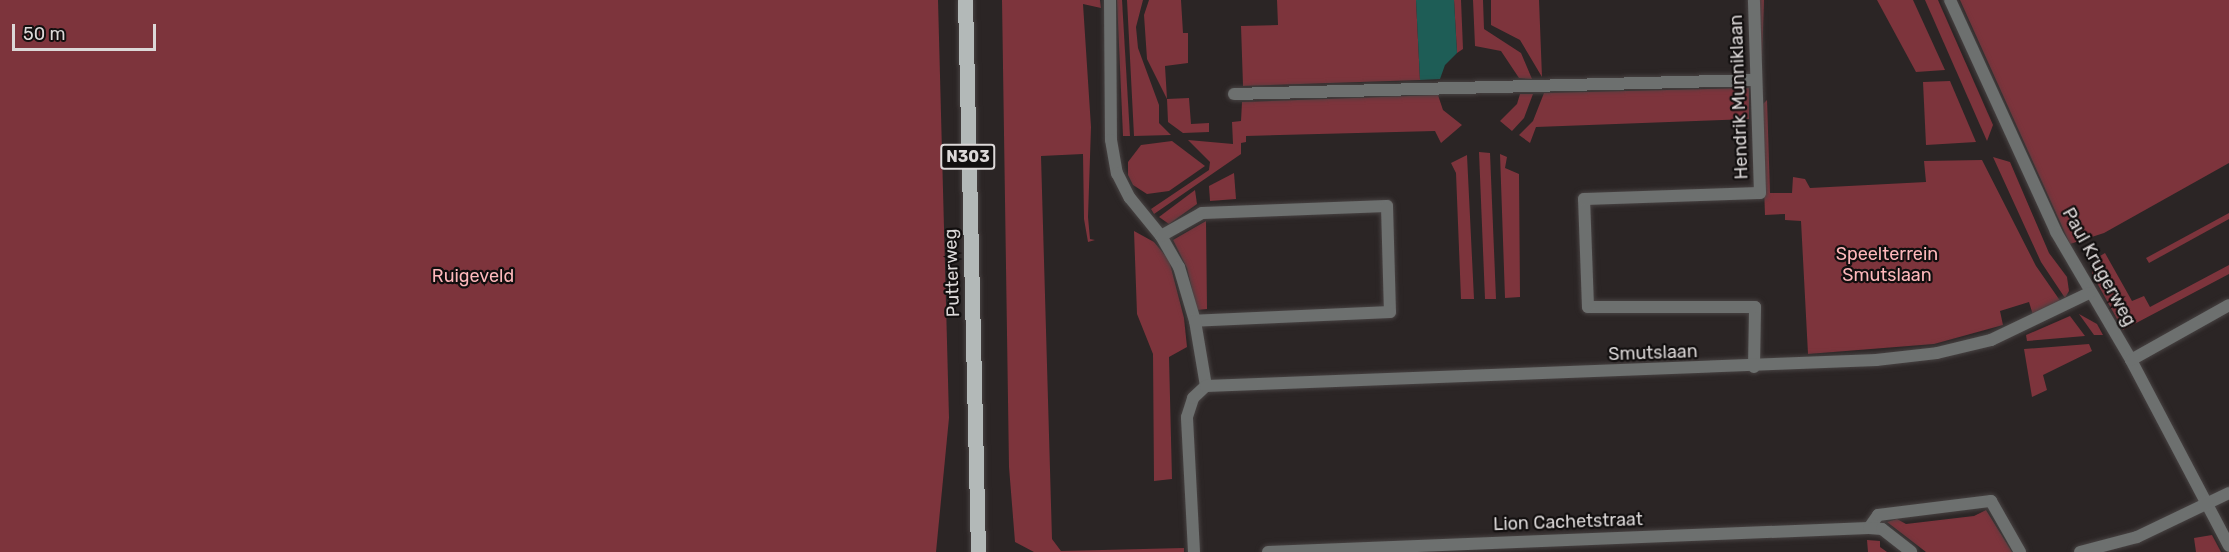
<!DOCTYPE html>
<style>
body{margin:0}
#map{position:relative;width:2229px;height:552px;overflow:hidden;background:#2b2525;font-family:Rubik,sans-serif}
div>[style]{position:absolute}
.green>*{inset:0;background:#7d343c}
.water>*{inset:0;background:#1e5d56}
.roads{filter:drop-shadow(0 0 2px #474242) drop-shadow(0 0 2px #474242)}
.minor>*{height:12px;margin:-6px;padding:0 6px;transform-origin:6px;border-radius:6px;background:#6d706f}
.primary>*{height:15px;margin:-7.5px;padding:0 7.5px;transform-origin:7.5px;border-radius:7.5px;background:#b3b9b8}
span{translate:-50% -50%;white-space:nowrap;text-align:center;line-height:1.15;-webkit-text-stroke:4.5px #120f0f;paint-order:stroke}
.shield-label span{padding:2px 4px;background:#120f0f;border:2px solid;border-radius:4px;-webkit-text-stroke-width:0}
.shield-label{font-size:16px;color:#dcd8d8;font-weight:700}
.street-label{font-size:18px;color:#dcd8d8}
.park-label{font-size:18px;color:#feb8bb}
.scale{position:absolute;left:12px;top:24px;width:144px;height:27px;box-sizing:border-box;border:3px solid #dcd8d8;border-top:0;padding-left:8px;font-size:18px;line-height:21px;white-space:nowrap;color:#dcd8d8;-webkit-text-stroke:4px #120f0f;paint-order:stroke}
</style>
<div id="map">
<div class="green">
<div style="clip-path:polygon(0 0,938px 0,949px 418px,936px 552px,0 552px)"></div>
<div style="clip-path:polygon(1002px 0,1100px 0,1101px 8px,1083px 4px,1091px 127px,1088px 217px,1090px 239px,1095px 240px,1088px 242px,1084px 219px,1083px 154px,1041px 156px,1052px 539px,1061px 551px,1184px 548px,1184px 552px,1034px 552px,1015px 542px,1009px 467px)"></div>
<div style="clip-path:polygon(1117px 0,1122px 0,1130px 136px,1123px 136px)"></div>
<div style="clip-path:polygon(1127px 0,1143px 0,1136px 27px,1138px 48px,1159px 105px,1159px 123px,1171px 135px,1134px 136px)"></div>
<div style="clip-path:polygon(1149px 0,1181px 0,1183px 33px,1188px 33px,1188px 63px,1165px 66px,1167px 99px,1189px 98px,1191px 124px,1209px 123px,1209px 132px,1183px 133px,1168px 122px,1167px 99px,1147px 59px,1144px 15px)"></div>
<div style="clip-path:polygon(1277px 0,1416px 0,1420px 80px,1243px 86px,1241px 26px,1278px 25px)"></div>
<div style="clip-path:polygon(1454px 0,1461px 0,1463px 49px,1457px 53px)"></div>
<div style="clip-path:polygon(1473px 0,1483px 0,1484px 29px,1521px 53px,1532px 79px,1519px 78px,1501px 51px,1475px 46px)"></div>
<div style="clip-path:polygon(1491px 0,1539px 0,1542px 77px,1520px 40px,1491px 25px)"></div>
<div style="clip-path:polygon(1757px 0,1764px 0,1762px 58px,1759px 53px)"></div>
<div style="clip-path:polygon(1877px 0,1913px 0,1945px 70px,1916px 72px)"></div>
<div style="clip-path:polygon(1925px 0,1938px 0,1993px 125px,1987px 141px)"></div>
<div style="clip-path:polygon(1960px 0,2229px 0,2229px 163px,2104px 233px,2070px 244px)"></div>
<div style="clip-path:polygon(1950px 81px,1976px 142px,1926px 145px,1923px 82px)"></div>
<div style="clip-path:polygon(1749px 88px,1749px 119px,1536px 127px,1530px 143px,1519px 135px,1533px 121px,1544px 93px)"></div>
<div style="clip-path:polygon(1520px 94px,1533px 94px,1524px 118px,1512px 131px,1500px 121px,1517px 104px)"></div>
<div style="clip-path:polygon(1438px 95px,1443px 110px,1462px 125px,1441px 143px,1435px 131px,1246px 136px,1246px 142px,1241px 143px,1241px 154px,1154px 214px,1151px 209px,1209px 170px,1210px 162px,1188px 140px,1233px 144px,1232px 122px,1241px 121px,1242px 102px)"></div>
<div style="clip-path:polygon(1767px 100px,1770px 193px,1792px 193px,1793px 177px,1805px 179px,1810px 188px,1926px 182px,1924px 161px,1982px 160px,2036px 266px,2061px 302px,2033px 315px,2029px 302px,2000px 311px,2003px 325px,1934px 344px,1808px 354px,1801px 221px,1785px 220px,1785px 214px,1765px 215px,1761px 106px)"></div>
<div style="clip-path:polygon(1172px 141px,1205px 166px,1169px 191px,1147px 194px,1133px 185px,1128px 175px,1128px 162px,1141px 145px)"></div>
<div style="clip-path:polygon(1479px 152px,1490px 153px,1496px 299px,1485px 299px)"></div>
<div style="clip-path:polygon(1500px 154px,1507px 157px,1505px 168px,1519px 174px,1520px 297px,1505px 298px)"></div>
<div style="clip-path:polygon(1467px 155px,1474px 299px,1461px 299px,1456px 173px,1451px 163px)"></div>
<div style="clip-path:polygon(1993px 157px,2010px 162px,2049px 253px,2067px 277px,2069px 291px,2065px 298px,2041px 262px)"></div>
<div style="clip-path:polygon(1234px 173px,1236px 199px,1210px 201px,1209px 186px)"></div>
<div style="clip-path:polygon(1195px 190px,1197px 204px,1169px 224px,1159px 217px)"></div>
<div style="clip-path:polygon(2229px 213px,2229px 219px,2149px 263px,2146px 258px)"></div>
<div style="clip-path:polygon(1206px 221px,1207px 309px,1197px 310px,1187px 268px,1173px 240px)"></div>
<div style="clip-path:polygon(1134px 231px,1154px 242px,1169px 260px,1184px 318px,1187px 347px,1169px 357px,1172px 479px,1154px 481px,1153px 354px,1137px 314px)"></div>
<div style="clip-path:polygon(2105px 253px,2132px 301px,2144px 296px,2150px 307px,2229px 265px,2229px 274px,2123px 330px,2092px 274px,2095px 259px)"></div>
<div style="clip-path:polygon(2079px 314px,2097px 324px,2103px 335px,2094px 335px)"></div>
<div style="clip-path:polygon(2070px 316px,2085px 336px,2027px 341px,2026px 335px)"></div>
<div style="clip-path:polygon(2089px 344px,2092px 351px,2043px 375px,2047px 390px,2032px 397px,2024px 349px)"></div>
<div style="clip-path:polygon(1986px 510px,2012px 552px,1926px 552px,1887px 522px,1897px 519px,1906px 524px,1974px 516px)"></div>
<div style="clip-path:polygon(2212px 535px,2221px 552px,2196px 552px,2194px 538px)"></div>
<div style="clip-path:polygon(1867px 540px,1880px 541px,1880px 547px,1887px 552px,1868px 552px)"></div>
</div>
<div class="water">
<div style="clip-path:polygon(1416px 0,1454px 0,1457px 53px,1445px 65px,1440px 79px,1420px 80px)"></div>
</div>
<div class="roads">
<div class="minor">
<div style="left:1110px;top:0;width:140px;rotate:89.6deg"></div>
<div style="left:1111px;top:140px;width:34px;rotate:80deg"></div>
<div style="left:1117px;top:173px;width:28px;rotate:63deg"></div>
<div style="left:1130px;top:198px;width:49px;rotate:50.8deg"></div>
<div style="left:1161px;top:236px;width:36px;rotate:60deg"></div>
<div style="left:1179px;top:267px;width:56px;rotate:73.5deg"></div>
<div style="left:1950px;top:0;width:255px;rotate:65.4deg"></div>
<div style="left:2056px;top:232px;width:148px;rotate:59.6deg"></div>
<div style="left:2131px;top:360px;width:210px;rotate:62.2deg"></div>
<div style="left:1234px;top:94px;width:522px;rotate:-1.54deg"></div>
<div style="left:1161px;top:236px;width:47px;rotate:-29.3deg"></div>
<div style="left:1202px;top:213px;width:185px;rotate:-2.2deg"></div>
<div style="left:1387px;top:206px;width:106px;rotate:88.4deg"></div>
<div style="left:1390px;top:312px;width:195px;rotate:177.4deg"></div>
<div style="left:1195px;top:321px;width:66px;rotate:80.4deg"></div>
<div style="left:2131px;top:360px;width:112px;rotate:-29.3deg"></div>
<div style="left:1754px;top:367px;width:60px;rotate:-89deg"></div>
<div style="left:1755px;top:307px;width:167px;rotate:180deg"></div>
<div style="left:1588px;top:307px;width:108px;rotate:-92.1deg"></div>
<div style="left:1584px;top:199px;width:176px;rotate:-2deg"></div>
<div style="left:1760px;top:193px;width:193px;rotate:-91.8deg"></div>
<div style="left:1869px;top:528px;width:16px;rotate:-55deg"></div>
<div style="left:1878px;top:515px;width:114px;rotate:-7.1deg"></div>
<div style="left:1991px;top:501px;width:59px;rotate:60.4deg"></div>
<div style="left:1194px;top:552px;width:135px;rotate:-93deg"></div>
<div style="left:1187px;top:417px;width:20px;rotate:-72deg"></div>
<div style="left:1193px;top:398px;width:18px;rotate:-43deg"></div>
<div style="left:1206px;top:386px;width:671px;rotate:-2.22deg"></div>
<div style="left:1876px;top:360px;width:61px;rotate:-6.5deg"></div>
<div style="left:1937px;top:353px;width:56px;rotate:-13.5deg"></div>
<div style="left:1991px;top:340px;width:109px;rotate:-25.6deg"></div>
<div style="left:1268px;top:552px;width:601px;rotate:-2.29deg"></div>
<div style="left:1869px;top:528px;width:13px;rotate:4deg"></div>
<div style="left:1882px;top:529px;width:37px;rotate:38deg"></div>
<div style="left:2080px;top:552px;width:59px;rotate:-14.7deg"></div>
<div style="left:2137px;top:537px;width:102px;rotate:-25.6deg"></div>
</div>
<div class="primary">
<div style="left:965px;top:0;width:552px;rotate:88.65deg"></div>
</div>
</div>
<div class="shield-label">
<span style="left:968px;top:157px">N303</span>
</div>
<div class="street-label">
<span style="left:1739px;top:97px;rotate:-92deg">Hendrik Munniklaan</span>
<span style="left:2099px;top:267px;rotate:61deg">Paul Krugerweg</span>
<span style="left:952px;top:273px;rotate:-92deg">Putterweg</span>
<span style="left:1653px;top:353px;rotate:-2deg">Smutslaan</span>
<span style="left:1568px;top:522px;rotate:-2deg">Lion Cachetstraat</span>
</div>
<div class="park-label">
<span style="left:1887px;top:265px">Speelterrein<br>Smutslaan</span>
<span style="left:473px;top:276px">Ruigeveld</span>
</div>
<div class="scale">50 m</div>
</div>
